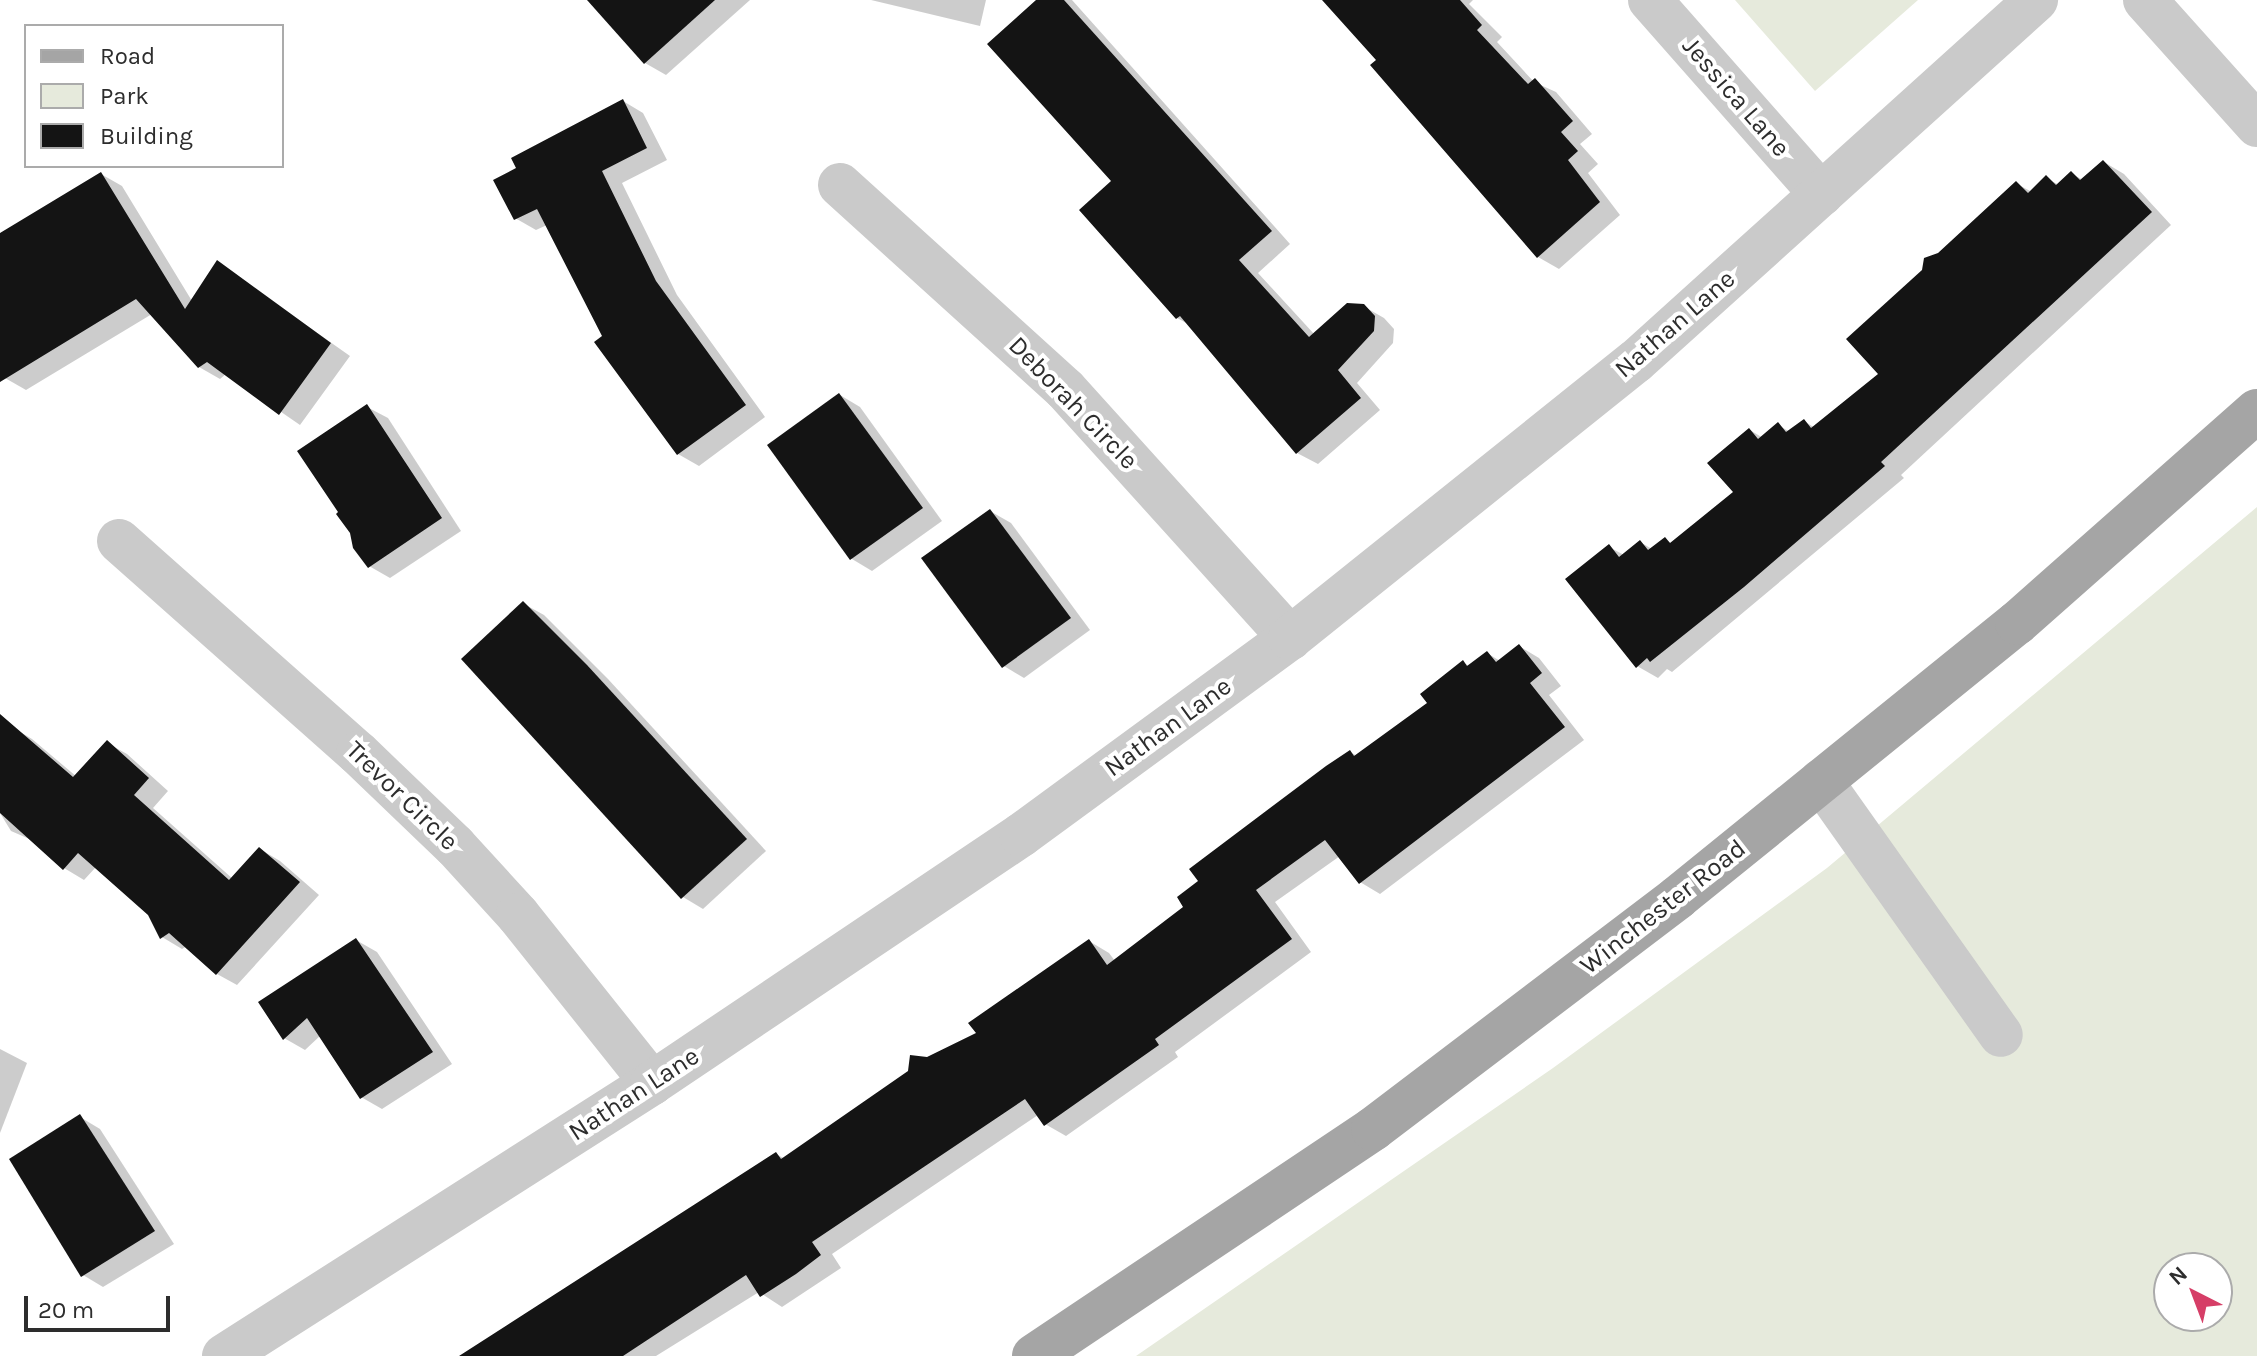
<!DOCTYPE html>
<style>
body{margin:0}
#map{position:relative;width:2257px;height:1356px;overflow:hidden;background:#fff;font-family:Karla,sans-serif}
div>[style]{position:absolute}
.green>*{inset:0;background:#e6eadc}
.shadow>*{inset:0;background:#0003}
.building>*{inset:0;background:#141414}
.minor>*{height:44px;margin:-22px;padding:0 22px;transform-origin:22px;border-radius:22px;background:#cacaca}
.major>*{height:44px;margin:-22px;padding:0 22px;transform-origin:22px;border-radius:22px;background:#a5a5a5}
span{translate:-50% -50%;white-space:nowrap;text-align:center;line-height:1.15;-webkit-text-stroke:8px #fff;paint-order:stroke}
.street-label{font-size:26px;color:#2d2d2d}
.legend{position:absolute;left:24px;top:24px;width:260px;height:144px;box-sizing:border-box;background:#fff;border:2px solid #ababab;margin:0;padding:10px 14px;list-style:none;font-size:24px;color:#2d2d2d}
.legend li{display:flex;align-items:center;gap:16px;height:40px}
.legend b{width:40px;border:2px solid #ababab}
.north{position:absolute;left:2153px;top:1252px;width:80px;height:80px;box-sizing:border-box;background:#fff;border:2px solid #ababab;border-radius:50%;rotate:318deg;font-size:22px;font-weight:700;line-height:32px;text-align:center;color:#2d2d2d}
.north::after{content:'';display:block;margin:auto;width:28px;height:36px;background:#d63e67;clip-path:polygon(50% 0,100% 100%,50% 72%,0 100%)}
.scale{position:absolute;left:24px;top:1296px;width:146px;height:36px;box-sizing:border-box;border:4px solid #2d2d2d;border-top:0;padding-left:10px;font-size:24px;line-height:28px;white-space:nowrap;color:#2d2d2d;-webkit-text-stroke:6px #fff;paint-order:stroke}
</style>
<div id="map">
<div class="green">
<div style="clip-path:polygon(1735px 0,1918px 0,1815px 91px)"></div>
<div style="clip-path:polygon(evenodd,2257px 507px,2257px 1356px,1136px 1356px,1553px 1068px,1827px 868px,2257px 507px,2169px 1268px,2217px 1268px,2217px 1316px,2169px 1316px,2169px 1268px)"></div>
</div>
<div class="shadow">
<div style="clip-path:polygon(590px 0,750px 0,666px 75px,645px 63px)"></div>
<div style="clip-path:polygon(871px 0,986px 0,980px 26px)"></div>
<div style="clip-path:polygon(1039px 0,1072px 0,1290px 244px,1258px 273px,1315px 335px,1363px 306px,1384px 318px,1394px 329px,1393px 343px,1357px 383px,1380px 410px,1318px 464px,1297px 453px,1190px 325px,1177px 318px,1114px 181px)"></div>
<div style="clip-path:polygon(1325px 0,1473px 0,1469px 4px,1502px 37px,1497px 42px,1534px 82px,1556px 92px,1592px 134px,1580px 144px,1598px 164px,1588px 173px,1620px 215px,1559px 269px,1538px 257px,1379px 60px)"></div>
<div style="clip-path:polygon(623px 101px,643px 113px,667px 160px,622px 183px,677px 295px,765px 417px,699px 466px,678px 454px,605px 337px,547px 225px,536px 230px,515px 218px,519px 169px)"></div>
<div style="clip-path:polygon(2104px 162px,2124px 174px,2171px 225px,1901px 475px,1904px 478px,1672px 672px,1667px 669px,1658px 678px,1637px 666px,1609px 547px,1624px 555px,1640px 542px,1652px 549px,1665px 540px,1673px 544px,1736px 493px,1750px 430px,1763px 438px,1778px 425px,1790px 432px,1804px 421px,1815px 428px,1881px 374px,1939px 255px,2017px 184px,2032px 192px,2046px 178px,2059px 185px,2072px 174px,2083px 180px)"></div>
<div style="clip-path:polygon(101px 174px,122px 186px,192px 301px,217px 262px,350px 356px,300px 425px,226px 374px,220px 379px,199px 367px,152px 314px,26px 390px,5px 378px,0 369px,0 235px)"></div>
<div style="clip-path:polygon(840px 395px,860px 407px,942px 521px,872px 571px,852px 559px,770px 445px)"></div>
<div style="clip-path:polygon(367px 407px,388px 418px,461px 531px,390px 578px,369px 566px,352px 532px)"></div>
<div style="clip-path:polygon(990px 511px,1011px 523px,1090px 630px,1024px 678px,1004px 666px)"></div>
<div style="clip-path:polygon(524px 604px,544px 615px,608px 679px,766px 851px,703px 909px,683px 897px)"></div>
<div style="clip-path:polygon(1519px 646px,1539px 658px,1561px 686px,1549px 695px,1584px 740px,1380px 894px,1360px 882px,1340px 856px,1275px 902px,1311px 952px,1175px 1052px,1178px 1057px,1066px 1136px,1045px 1124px,1038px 1115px,832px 1254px,841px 1268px,782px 1307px,759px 1292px,656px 1356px,473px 1356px,776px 1154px,785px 1159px,927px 1059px,979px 1034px,1089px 941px,1109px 953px,1115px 961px,1186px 907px,1350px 752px,1357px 756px,1430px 703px,1463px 662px,1470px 667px,1487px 653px,1500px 661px)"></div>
<div style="clip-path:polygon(12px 727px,32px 739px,77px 777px,107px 743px,127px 754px,168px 791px,153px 808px,233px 879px,260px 849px,280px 861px,319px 895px,237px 985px,217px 974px,187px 946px,182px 949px,162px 937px,149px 914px,96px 867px,84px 880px,64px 868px,34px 841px,11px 831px,0 813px,0 740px)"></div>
<div style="clip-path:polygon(356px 940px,377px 952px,452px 1064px,382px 1109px,361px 1097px,321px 1035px,305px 1050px,284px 1038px)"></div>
<div style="clip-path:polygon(0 1049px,27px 1063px,0 1133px)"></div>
<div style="clip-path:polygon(80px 1117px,100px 1129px,174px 1244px,103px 1287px,83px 1275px)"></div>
</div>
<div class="building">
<div style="clip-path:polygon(587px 0,715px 0,644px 64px)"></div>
<div style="clip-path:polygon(1036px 0,1064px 0,1272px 231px,1239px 260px,1309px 337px,1347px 303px,1364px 304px,1375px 316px,1374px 331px,1338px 370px,1361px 398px,1296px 454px,1180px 316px,1176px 319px,1079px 210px,1111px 181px,987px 44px)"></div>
<div style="clip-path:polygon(1322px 0,1460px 0,1482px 25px,1477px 30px,1528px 84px,1535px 78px,1573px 121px,1561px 132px,1578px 151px,1568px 160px,1600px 202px,1537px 258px,1370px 65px,1376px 60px)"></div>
<div style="clip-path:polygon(623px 99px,647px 148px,602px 171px,656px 281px,746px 405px,677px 455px,594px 342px,602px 336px,537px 209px,514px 220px,493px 180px,516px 168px,511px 158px)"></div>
<div style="clip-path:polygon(2103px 160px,2152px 212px,1881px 462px,1885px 466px,1744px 587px,1650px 662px,1647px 658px,1636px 668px,1565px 579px,1609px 544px,1619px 557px,1640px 540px,1648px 550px,1665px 537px,1670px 543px,1733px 492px,1707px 463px,1749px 428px,1758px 439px,1778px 422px,1786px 432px,1804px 419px,1811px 428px,1878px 374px,1846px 339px,1922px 270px,1924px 258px,1938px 253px,2016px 181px,2028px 193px,2046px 175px,2056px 185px,2071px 171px,2080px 180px)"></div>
<div style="clip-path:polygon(101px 172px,185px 309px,217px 260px,331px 343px,279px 415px,207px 362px,198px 368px,136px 299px,0 382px,0 233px)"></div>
<div style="clip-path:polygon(839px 393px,923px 508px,850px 560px,767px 445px)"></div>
<div style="clip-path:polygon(367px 404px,442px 518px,368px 568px,353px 548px,350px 533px,336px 514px,338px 512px,297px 451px)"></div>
<div style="clip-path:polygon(990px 509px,1071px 618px,1002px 668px,921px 558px)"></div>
<div style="clip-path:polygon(523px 601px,587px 665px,747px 839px,681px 899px,461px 659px)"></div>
<div style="clip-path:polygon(1519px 644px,1542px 673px,1530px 683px,1565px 727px,1359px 884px,1325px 840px,1256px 890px,1292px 939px,1155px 1039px,1159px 1045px,1044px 1126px,1025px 1099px,812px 1242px,821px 1255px,796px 1274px,760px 1297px,746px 1275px,623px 1356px,459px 1356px,776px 1152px,781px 1159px,908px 1071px,910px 1055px,927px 1057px,976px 1033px,968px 1023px,1089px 939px,1107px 965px,1183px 907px,1177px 897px,1198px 881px,1189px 869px,1326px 766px,1350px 750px,1354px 756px,1427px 703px,1420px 694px,1463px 660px,1467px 666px,1487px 651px,1496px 662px)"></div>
<div style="clip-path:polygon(0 714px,73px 777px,107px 740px,149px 778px,134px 795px,229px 880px,259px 847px,300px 882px,216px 975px,169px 933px,160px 939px,148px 915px,78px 853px,63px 870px,0 813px)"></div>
<div style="clip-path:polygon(356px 938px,433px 1052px,360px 1099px,307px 1018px,283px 1040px,258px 1002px)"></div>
<div style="clip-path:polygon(80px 1114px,155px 1231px,81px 1277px,9px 1159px)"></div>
</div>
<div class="minor">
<div style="left:1650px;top:0;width:259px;rotate:48.6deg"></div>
<div style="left:2145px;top:0;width:168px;rotate:48.1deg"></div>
<div style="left:840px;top:185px;width:304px;rotate:42.2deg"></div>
<div style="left:1065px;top:389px;width:336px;rotate:47.9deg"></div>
<div style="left:119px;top:541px;width:319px;rotate:41.6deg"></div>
<div style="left:358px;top:753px;width:134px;rotate:43.8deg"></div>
<div style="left:455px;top:846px;width:93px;rotate:47.6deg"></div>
<div style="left:518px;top:915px;width:215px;rotate:51.4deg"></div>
<div style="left:1821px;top:781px;width:311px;rotate:54.7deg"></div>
<div style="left:224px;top:1356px;width:508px;rotate:-32.53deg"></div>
<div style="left:652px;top:1083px;width:445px;rotate:-33.9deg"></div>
<div style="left:1021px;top:835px;width:333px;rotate:-36.2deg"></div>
<div style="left:1290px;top:638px;width:443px;rotate:-38.7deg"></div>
<div style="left:1636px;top:361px;width:539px;rotate:-42.07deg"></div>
</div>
<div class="major">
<div style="left:1034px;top:1356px;width:408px;rotate:-33.8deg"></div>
<div style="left:1373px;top:1129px;width:382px;rotate:-37.2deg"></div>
<div style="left:1677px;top:898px;width:437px;rotate:-39deg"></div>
<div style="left:2017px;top:623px;width:320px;rotate:-41.5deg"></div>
</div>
<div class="street-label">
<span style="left:1736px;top:97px;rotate:49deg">Jessica Lane</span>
<span style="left:1675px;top:324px;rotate:-41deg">Nathan Lane</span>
<span style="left:1073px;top:403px;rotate:46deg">Deborah Circle</span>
<span style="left:1168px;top:727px;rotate:-36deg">Nathan Lane</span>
<span style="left:402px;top:796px;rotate:44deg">Trevor Circle</span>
<span style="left:1663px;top:907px;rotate:-38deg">Winchester Road</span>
<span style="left:634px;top:1094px;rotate:-33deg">Nathan Lane</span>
</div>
<ul class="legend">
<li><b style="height:10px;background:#a5a5a5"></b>Road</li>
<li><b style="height:22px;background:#e6eadc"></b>Park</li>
<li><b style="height:22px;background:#141414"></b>Building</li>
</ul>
<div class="north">N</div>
<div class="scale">20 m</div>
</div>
